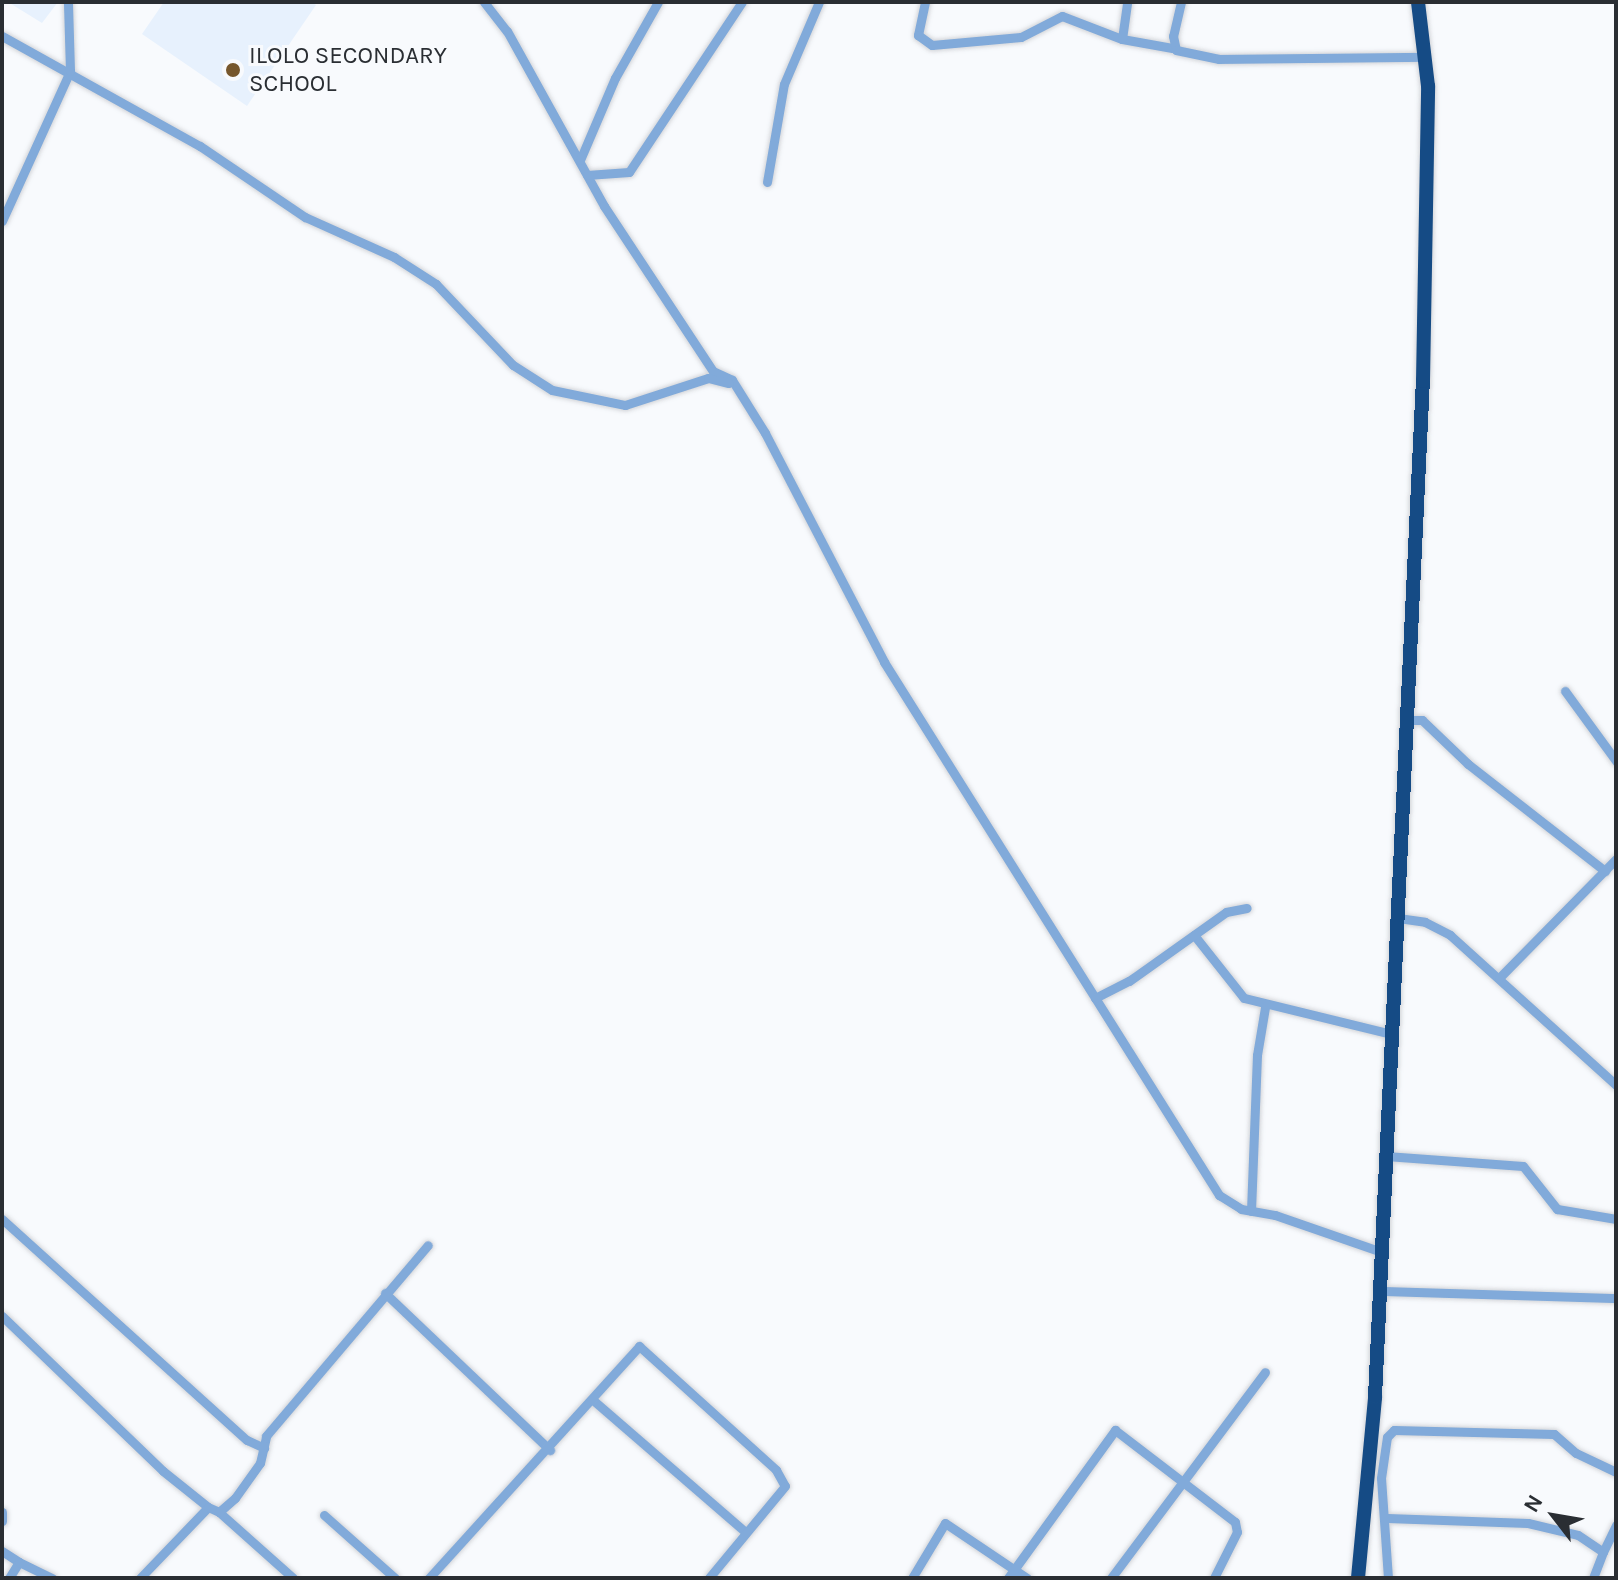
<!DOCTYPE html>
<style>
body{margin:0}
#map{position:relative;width:1618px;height:1580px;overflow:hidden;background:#f8fafd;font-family:Karla,sans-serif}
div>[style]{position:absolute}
.built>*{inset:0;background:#e7f1fd}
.roads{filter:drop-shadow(0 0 2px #d3d5d9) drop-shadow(0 0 2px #d3d5d9)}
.minor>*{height:9px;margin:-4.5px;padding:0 4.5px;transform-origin:4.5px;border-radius:4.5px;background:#81aada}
.highway>*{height:14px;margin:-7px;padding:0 7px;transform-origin:7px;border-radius:7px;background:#154b85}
.dots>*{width:22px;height:22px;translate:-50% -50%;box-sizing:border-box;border:4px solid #f8fafd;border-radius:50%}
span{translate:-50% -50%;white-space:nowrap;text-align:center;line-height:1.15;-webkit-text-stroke:6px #f8fafd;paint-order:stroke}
.poi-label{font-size:24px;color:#2a2e33}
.left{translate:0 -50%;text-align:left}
.frame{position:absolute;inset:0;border:4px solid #2a2e33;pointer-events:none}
.north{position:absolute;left:1514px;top:1476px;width:80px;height:80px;-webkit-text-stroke:6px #f8fafd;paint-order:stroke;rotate:301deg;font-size:22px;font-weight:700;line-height:32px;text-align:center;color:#2a2e33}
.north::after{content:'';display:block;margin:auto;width:28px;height:36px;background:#2a2e33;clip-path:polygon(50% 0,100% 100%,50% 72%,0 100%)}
</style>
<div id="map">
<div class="built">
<div style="clip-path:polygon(8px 2px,58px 2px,42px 23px)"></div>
<div style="clip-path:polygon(164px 2px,311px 2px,316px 5px,247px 106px,142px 34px)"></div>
</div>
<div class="roads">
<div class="minor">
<div style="left:484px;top:2px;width:37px;rotate:52deg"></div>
<div style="left:507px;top:31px;width:200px;rotate:61deg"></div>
<div style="left:604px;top:206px;width:198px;rotate:56.6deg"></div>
<div style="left:713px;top:371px;width:21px;rotate:25deg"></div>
<div style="left:732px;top:380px;width:62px;rotate:58.1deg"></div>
<div style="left:765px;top:433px;width:258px;rotate:62.5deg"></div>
<div style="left:884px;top:662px;width:630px;rotate:57.85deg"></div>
<div style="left:1219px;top:1195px;width:26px;rotate:32deg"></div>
<div style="left:1241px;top:1209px;width:35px;rotate:10deg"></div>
<div style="left:1275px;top:1215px;width:113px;rotate:19.1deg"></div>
<div style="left:925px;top:2px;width:34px;rotate:102deg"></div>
<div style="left:918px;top:35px;width:17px;rotate:36deg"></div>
<div style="left:932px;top:45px;width:89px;rotate:-5.1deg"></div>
<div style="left:1021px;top:37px;width:46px;rotate:-27.1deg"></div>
<div style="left:1062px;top:16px;width:64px;rotate:21deg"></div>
<div style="left:1122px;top:39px;width:51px;rotate:10.2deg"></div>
<div style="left:1181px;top:2px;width:35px;rotate:103deg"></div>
<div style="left:1173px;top:36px;width:14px;rotate:78deg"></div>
<div style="left:1176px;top:50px;width:44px;rotate:11.8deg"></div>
<div style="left:1219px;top:59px;width:206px;rotate:-0.6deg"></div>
<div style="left:2px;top:36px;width:227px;rotate:29.1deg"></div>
<div style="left:200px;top:146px;width:127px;rotate:34.1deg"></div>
<div style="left:305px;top:217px;width:98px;rotate:24.2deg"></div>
<div style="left:394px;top:257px;width:50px;rotate:32.7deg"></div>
<div style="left:436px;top:284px;width:112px;rotate:46.5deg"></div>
<div style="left:513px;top:365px;width:46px;rotate:32.7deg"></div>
<div style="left:552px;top:390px;width:75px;rotate:11.6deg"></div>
<div style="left:625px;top:405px;width:87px;rotate:-18deg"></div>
<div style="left:708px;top:378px;width:21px;rotate:14deg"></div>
<div style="left:1122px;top:39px;width:37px;rotate:-82deg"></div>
<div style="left:580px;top:160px;width:89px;rotate:-66.9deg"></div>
<div style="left:615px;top:78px;width:87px;rotate:-60.5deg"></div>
<div style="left:587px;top:175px;width:42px;rotate:-4.1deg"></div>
<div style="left:629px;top:172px;width:204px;rotate:-56.4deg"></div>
<div style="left:767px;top:182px;width:99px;rotate:-80.2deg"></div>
<div style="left:784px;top:84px;width:89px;rotate:-66.9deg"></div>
<div style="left:2px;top:221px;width:165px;rotate:-65.6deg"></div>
<div style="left:70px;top:71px;width:69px;rotate:-91.7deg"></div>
<div style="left:1565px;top:691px;width:87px;rotate:53.9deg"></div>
<div style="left:1407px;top:720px;width:15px"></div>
<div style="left:1422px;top:720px;width:64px;rotate:43.7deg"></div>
<div style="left:1468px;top:764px;width:174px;rotate:38deg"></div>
<div style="left:1398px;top:918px;width:27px;rotate:8deg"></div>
<div style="left:1425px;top:922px;width:28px;rotate:27deg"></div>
<div style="left:1450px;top:935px;width:224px;rotate:42.1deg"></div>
<div style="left:1194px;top:935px;width:80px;rotate:51.6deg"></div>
<div style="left:1244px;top:998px;width:152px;rotate:13.7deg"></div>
<div style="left:1499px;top:978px;width:167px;rotate:-45.5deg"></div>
<div style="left:1095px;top:998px;width:38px;rotate:-27deg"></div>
<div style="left:1129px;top:981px;width:119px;rotate:-35.4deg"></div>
<div style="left:1226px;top:912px;width:21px;rotate:-11deg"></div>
<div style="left:1386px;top:1156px;width:137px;rotate:4.2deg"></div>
<div style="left:1523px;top:1166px;width:55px;rotate:51.7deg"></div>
<div style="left:1557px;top:1209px;width:60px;rotate:9.6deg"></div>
<div style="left:1251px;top:1211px;width:156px;rotate:-87.8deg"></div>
<div style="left:1257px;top:1055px;width:49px;rotate:-80.5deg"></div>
<div style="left:2px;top:1219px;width:330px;rotate:42.1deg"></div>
<div style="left:247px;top:1440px;width:19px;rotate:25deg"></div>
<div style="left:1380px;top:1291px;width:236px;rotate:1.7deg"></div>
<div style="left:385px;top:1293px;width:228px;rotate:43.6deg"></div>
<div style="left:2px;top:1316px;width:223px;rotate:43.9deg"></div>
<div style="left:163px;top:1471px;width:58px;rotate:38.7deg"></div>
<div style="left:593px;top:1400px;width:200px;rotate:40.9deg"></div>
<div style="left:2px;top:1512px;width:9px;rotate:90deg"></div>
<div style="left:219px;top:1512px;width:99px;rotate:41.7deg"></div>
<div style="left:324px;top:1515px;width:95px;rotate:41.6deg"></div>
<div style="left:1387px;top:1518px;width:141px;rotate:2deg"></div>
<div style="left:1528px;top:1523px;width:51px;rotate:13.5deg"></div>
<div style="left:1578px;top:1535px;width:30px;rotate:34deg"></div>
<div style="left:1603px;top:1552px;width:28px;rotate:111deg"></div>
<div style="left:2px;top:1551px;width:20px;rotate:33deg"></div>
<div style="left:19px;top:1562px;width:19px;rotate:122deg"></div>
<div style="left:1603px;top:1552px;width:30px;rotate:-64deg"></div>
<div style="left:19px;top:1562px;width:37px;rotate:26deg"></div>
<div style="left:140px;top:1578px;width:98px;rotate:-46.2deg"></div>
<div style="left:208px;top:1507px;width:12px;rotate:24deg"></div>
<div style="left:219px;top:1512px;width:21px;rotate:-41deg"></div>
<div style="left:235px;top:1498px;width:43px;rotate:-54.5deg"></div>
<div style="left:260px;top:1463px;width:28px;rotate:-77deg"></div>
<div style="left:266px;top:1436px;width:250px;rotate:-49.7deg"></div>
<div style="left:429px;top:1578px;width:313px;rotate:-47.8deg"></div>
<div style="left:639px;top:1346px;width:185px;rotate:42.1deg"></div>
<div style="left:776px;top:1470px;width:18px;rotate:61deg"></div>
<div style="left:785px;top:1486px;width:119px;rotate:129.6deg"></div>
<div style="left:912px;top:1578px;width:64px;rotate:-59deg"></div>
<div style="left:945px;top:1523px;width:99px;rotate:33.9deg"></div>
<div style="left:1008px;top:1578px;width:183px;rotate:-54.1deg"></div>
<div style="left:1115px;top:1430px;width:151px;rotate:37.5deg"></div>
<div style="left:1235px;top:1522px;width:10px;rotate:79deg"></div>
<div style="left:1237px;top:1532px;width:51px;rotate:116.6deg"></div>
<div style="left:1111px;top:1578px;width:257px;rotate:-53.2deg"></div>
<div style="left:1388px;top:1578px;width:100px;rotate:-94deg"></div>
<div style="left:1381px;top:1478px;width:41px;rotate:-81.7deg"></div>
<div style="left:1387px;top:1437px;width:10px;rotate:-45deg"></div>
<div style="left:1394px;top:1430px;width:160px;rotate:1.4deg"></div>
<div style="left:1554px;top:1434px;width:29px;rotate:41deg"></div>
<div style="left:1576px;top:1453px;width:44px;rotate:25.4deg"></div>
</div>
<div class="highway">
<div style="left:1358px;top:1578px;width:182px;rotate:-84.6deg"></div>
<div style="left:1375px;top:1397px;width:1017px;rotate:-87.3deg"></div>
<div style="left:1423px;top:381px;width:295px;rotate:-89deg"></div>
<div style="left:1428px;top:86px;width:85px;rotate:-96.8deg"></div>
</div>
</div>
<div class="dots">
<div style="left:233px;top:70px;background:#76572d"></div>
</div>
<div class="poi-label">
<span class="left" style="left:249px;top:70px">ILOLO SECONDARY<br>SCHOOL</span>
</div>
<div class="frame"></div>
<div class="north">N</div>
</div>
